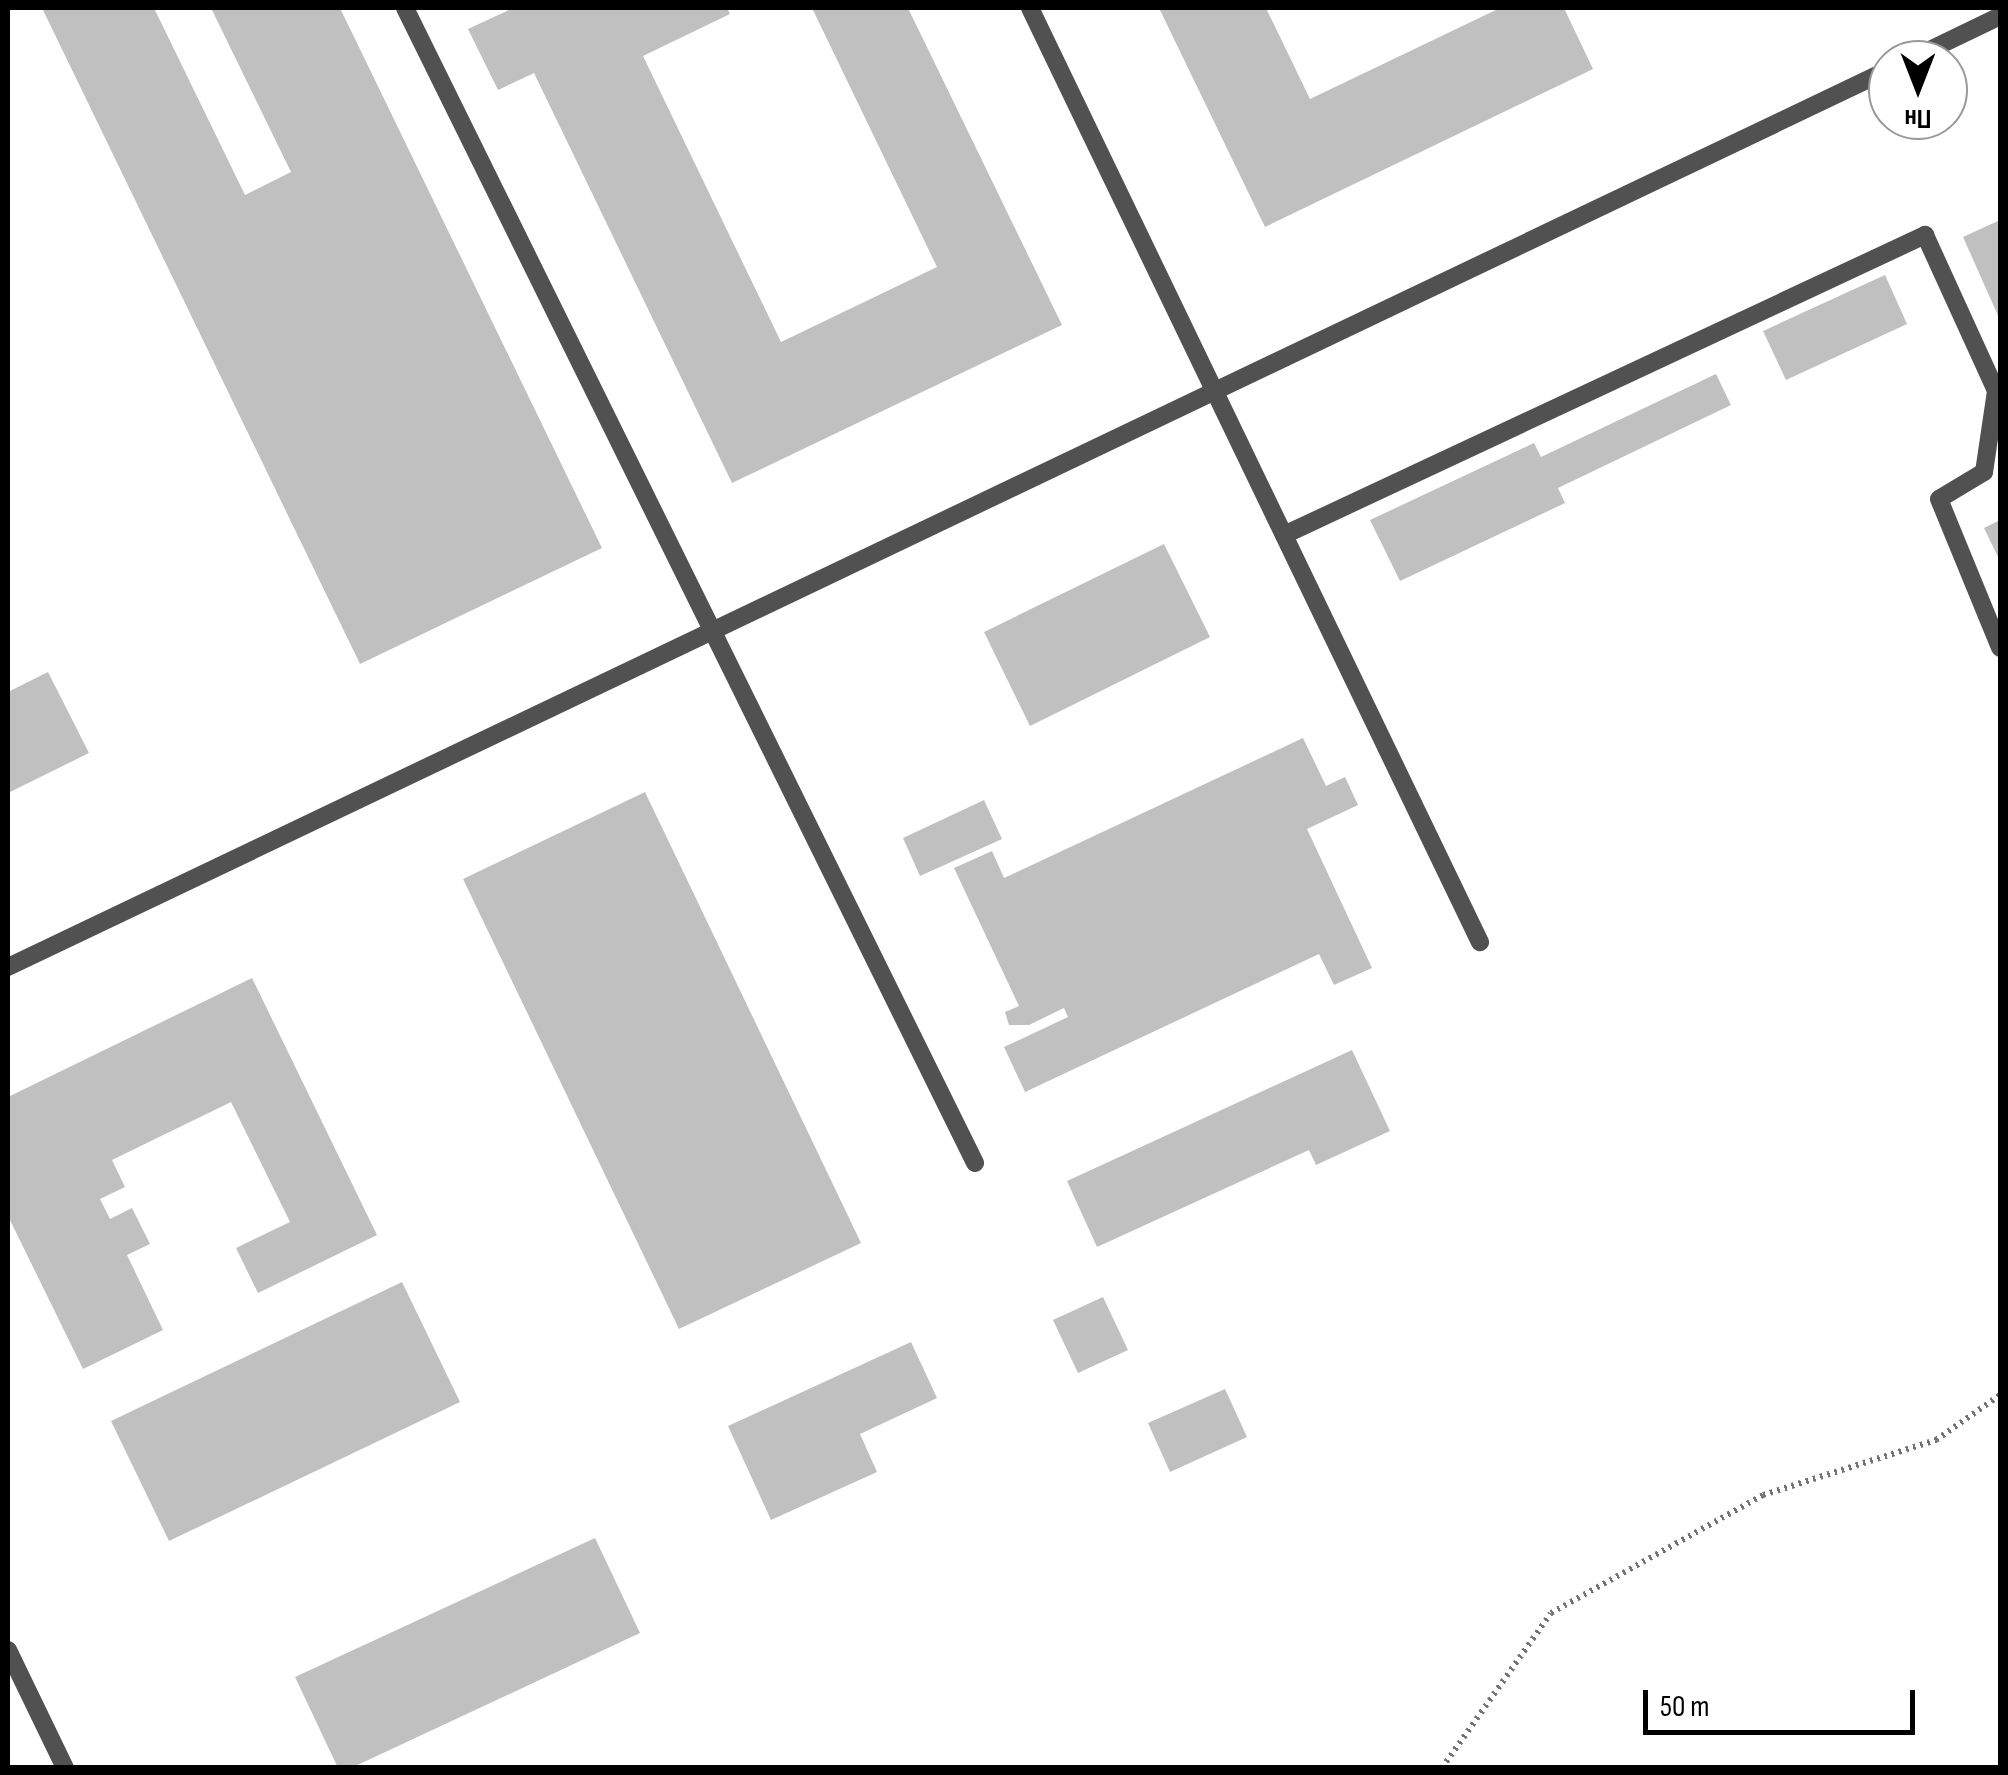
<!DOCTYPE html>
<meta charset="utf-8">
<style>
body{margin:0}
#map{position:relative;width:2008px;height:1775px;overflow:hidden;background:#fff;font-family:"Sofia Sans Condensed",sans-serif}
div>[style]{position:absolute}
.building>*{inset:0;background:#c0c0c0}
.path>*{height:6px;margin-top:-3px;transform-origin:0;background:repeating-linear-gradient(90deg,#737373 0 2.5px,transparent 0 7.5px)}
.lane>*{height:18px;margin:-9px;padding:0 9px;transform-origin:9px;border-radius:9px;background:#515151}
span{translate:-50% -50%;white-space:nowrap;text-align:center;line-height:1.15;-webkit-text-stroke:8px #fff;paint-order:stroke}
.frame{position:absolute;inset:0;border:10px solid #000;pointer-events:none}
.north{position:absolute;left:1868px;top:40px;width:100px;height:100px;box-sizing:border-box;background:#fff;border:2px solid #999;border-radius:50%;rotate:180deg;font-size:28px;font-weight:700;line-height:40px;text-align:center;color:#000}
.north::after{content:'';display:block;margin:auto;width:35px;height:45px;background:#000;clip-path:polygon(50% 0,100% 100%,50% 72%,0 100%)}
.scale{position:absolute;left:1643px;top:1690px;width:272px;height:45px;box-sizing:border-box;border:5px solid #000;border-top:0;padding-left:12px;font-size:30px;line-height:35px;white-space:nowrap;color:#000;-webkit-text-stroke:8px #fff;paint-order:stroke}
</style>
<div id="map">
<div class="building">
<div style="clip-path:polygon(42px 8px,154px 8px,245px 195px,291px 172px,211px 8px,340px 8px,602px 548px,360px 664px)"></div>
<div style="clip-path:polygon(513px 8px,727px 8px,730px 14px,643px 56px,781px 342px,937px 267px,812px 8px,908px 8px,1062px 325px,732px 483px,534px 73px,498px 90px,468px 29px)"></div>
<div style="clip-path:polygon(1159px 8px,1266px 8px,1310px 99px,1500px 8px,1564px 8px,1593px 69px,1265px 227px)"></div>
<div style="clip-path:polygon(2000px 220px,2000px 320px,1963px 237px)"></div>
<div style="clip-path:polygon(1885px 275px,1907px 324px,1786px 380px,1763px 331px)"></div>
<div style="clip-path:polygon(1716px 374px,1731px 405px,1558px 488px,1565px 503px,1400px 581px,1370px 520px,1534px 443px,1541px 457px)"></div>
<div style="clip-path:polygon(2000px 520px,2000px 561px,1984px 528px)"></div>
<div style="clip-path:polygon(1164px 544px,1210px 637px,1030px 726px,984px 632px)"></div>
<div style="clip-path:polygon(48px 672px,89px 753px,8px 793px,8px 692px)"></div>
<div style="clip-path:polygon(1303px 738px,1326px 786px,1345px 777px,1358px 805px,1307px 829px,1372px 968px,1334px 985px,1319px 954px,1025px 1092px,1004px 1047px,1068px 1017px,1064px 1008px,1029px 1025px,1009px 1025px,1005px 1012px,1019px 1006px,954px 868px,992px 851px,1004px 878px)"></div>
<div style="clip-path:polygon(645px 792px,861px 1243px,679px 1329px,463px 879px)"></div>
<div style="clip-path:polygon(984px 800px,1002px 839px,920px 876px,903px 838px)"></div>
<div style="clip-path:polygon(252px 978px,377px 1235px,258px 1293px,236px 1248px,290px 1222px,231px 1102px,112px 1160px,125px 1187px,100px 1199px,110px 1219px,132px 1208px,150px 1244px,127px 1255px,163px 1330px,83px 1369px,8px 1216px,8px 1097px)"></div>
<div style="clip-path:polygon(1352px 1050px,1390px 1131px,1316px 1165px,1309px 1150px,1097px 1247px,1067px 1181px)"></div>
<div style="clip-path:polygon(402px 1282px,460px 1402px,169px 1541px,111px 1421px)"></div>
<div style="clip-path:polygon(1103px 1297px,1128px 1350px,1078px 1373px,1053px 1320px)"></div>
<div style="clip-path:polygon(911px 1342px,937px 1398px,860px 1434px,877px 1472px,771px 1520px,728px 1426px)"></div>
<div style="clip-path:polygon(1225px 1389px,1247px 1437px,1170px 1472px,1148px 1423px)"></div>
<div style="clip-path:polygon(595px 1538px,640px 1633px,351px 1768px,338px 1768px,295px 1677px)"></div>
</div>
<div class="path">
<div style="left:1442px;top:1768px;width:189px;rotate:-54.9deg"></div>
<div style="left:1551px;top:1613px;width:243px;rotate:-29.1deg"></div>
<div style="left:1763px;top:1495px;width:182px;rotate:-17.6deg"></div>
<div style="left:1936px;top:1440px;width:78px;rotate:-35.1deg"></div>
</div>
<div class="lane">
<div style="left:405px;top:8px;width:1288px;rotate:63.73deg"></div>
<div style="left:1030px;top:8px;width:1037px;rotate:64.28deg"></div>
<div style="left:1909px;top:60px;width:101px;rotate:-25.8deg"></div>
<div style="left:1284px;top:535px;width:708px;rotate:-25.08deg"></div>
<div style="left:1925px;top:235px;width:171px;rotate:65.5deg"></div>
<div style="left:1996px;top:391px;width:82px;rotate:98.4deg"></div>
<div style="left:1984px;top:472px;width:52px;rotate:149deg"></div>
<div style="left:1939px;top:499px;width:161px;rotate:67.7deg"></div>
<div style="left:8px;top:967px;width:2083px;rotate:-25.51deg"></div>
<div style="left:8px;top:1650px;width:131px;rotate:64.2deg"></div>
</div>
<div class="frame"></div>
<div class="north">Пн</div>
<div class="scale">50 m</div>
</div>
